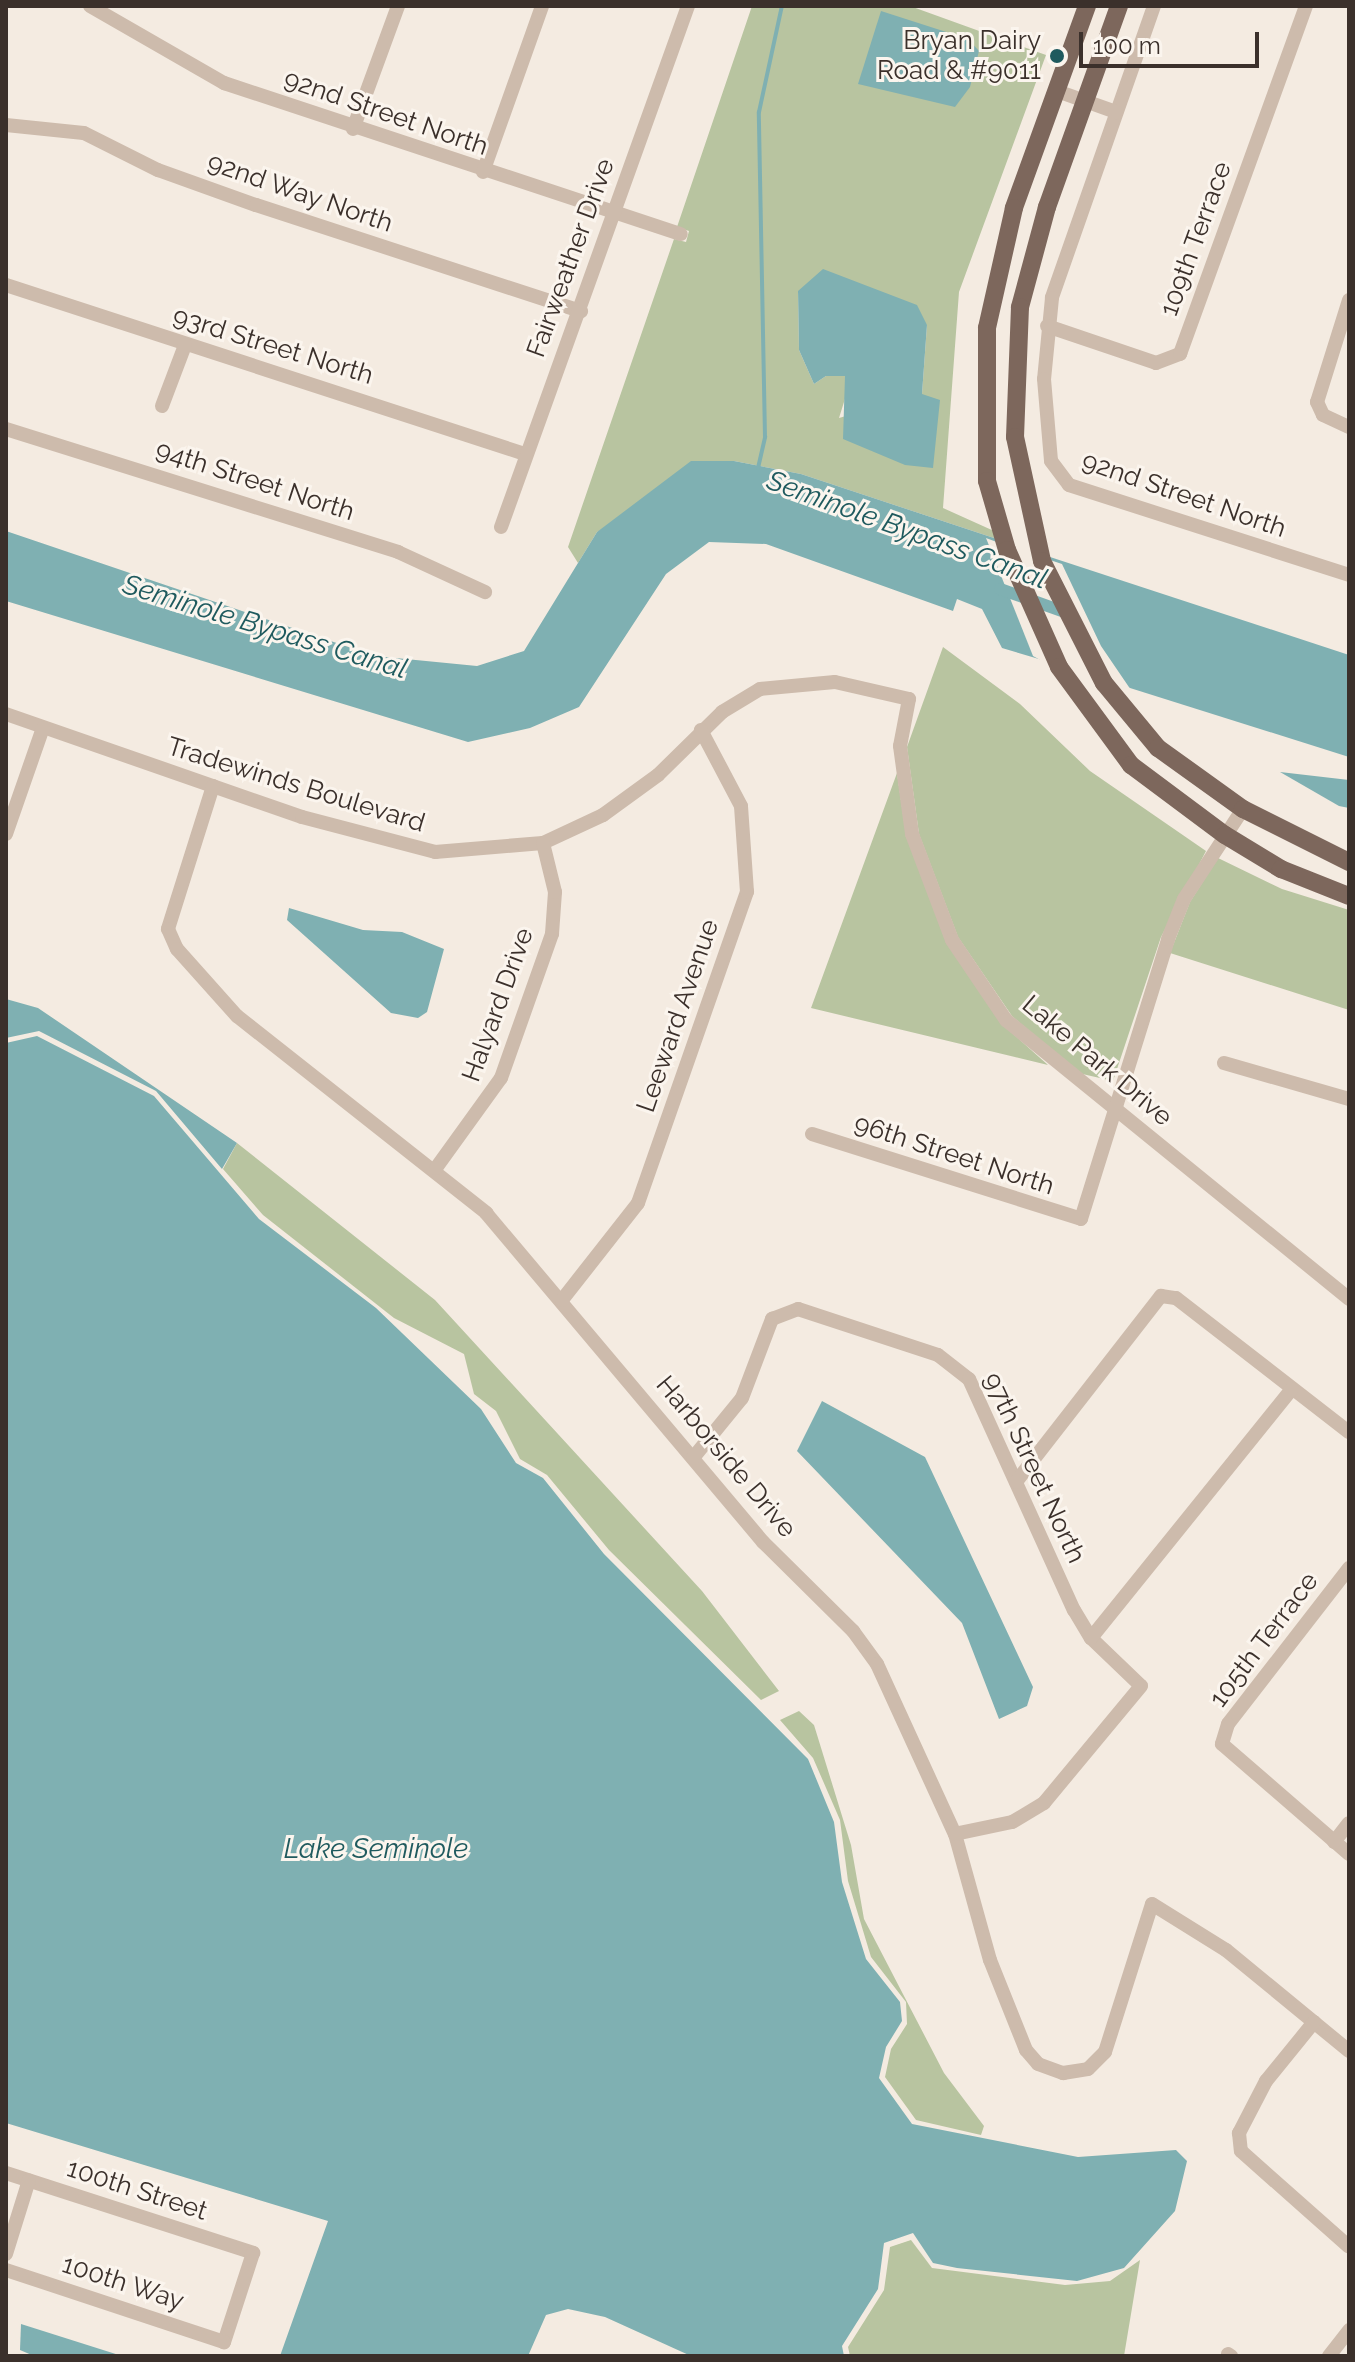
<!DOCTYPE html>
<style>
body{margin:0}
#map{position:relative;width:1355px;height:2362px;overflow:hidden;background:#f4ebe1;font-family:Raleway,sans-serif}
div>[style]{position:absolute}
.green>*{inset:0;background:#b8c4a0}
.water>*{inset:0;background:#7fb0b2}
.pier>*{inset:0;background:#f4ebe1}
.stream>*{height:4px;margin:-2px;padding:0 2px;transform-origin:2px;border-radius:2px;background:#7fb0b2}
.canal>*{height:12px;margin:-6px;padding:0 6px;transform-origin:6px;border-radius:6px;background:#7fb0b2}
.minor>*{height:14px;margin:-7px;padding:0 7px;transform-origin:7px;border-radius:7px;background:#cdbbac}
.major>*{height:18px;margin:-9px;padding:0 9px;transform-origin:9px;border-radius:9px;background:#7d675c}
.dots>*{width:22px;height:22px;translate:-50% -50%;box-sizing:border-box;border:4px solid #fbf5ee;border-radius:50%}
span{translate:-50% -50%;white-space:nowrap;text-align:center;line-height:1.15;-webkit-text-stroke:6px #fbf5ee;paint-order:stroke}
.poi-label{font-size:26px;color:#3b302b}
.right{translate:-100% -50%;text-align:right}
.street-label{font-size:26px;color:#3b302b}
.water-label{font-size:28px;color:#1f5a5e;font-style:italic}
.frame{position:absolute;inset:0;border:8px solid #3b302b;pointer-events:none}
.scale{position:absolute;left:1079px;top:32px;width:180px;height:36px;box-sizing:border-box;border:4px solid #3b302b;border-top:0;padding-left:10px;font-size:24px;line-height:28px;white-space:nowrap;color:#3b302b;-webkit-text-stroke:6px #fbf5ee;paint-order:stroke}
</style>
<div id="map">
<div class="green">
<div style="clip-path:polygon(evenodd,752px 6px,910px 6px,1046px 55px,959px 292px,943px 508px,994px 531px,997px 539px,801px 474px,734px 461px,597px 532px,578px 563px,568px 547px,674px 239px,686px 242px,689px 231px,677px 227px,752px 6px,798px 291px,927px 325px,922px 394px,839px 418px,849px 386px,845px 376px,826px 376px,814px 384px,799px 350px,798px 291px)"></div>
<div style="clip-path:polygon(943px 647px,1020px 704px,1090px 771px,1206px 851px,1161px 937px,1113px 1081px,1078px 1073px,1012px 1016px,958px 937px,919px 834px,907px 747px)"></div>
<div style="clip-path:polygon(897px 773px,906px 835px,946px 942px,1001px 1023px,1048px 1065px,811px 1008px)"></div>
<div style="clip-path:polygon(1218px 858px,1282px 889px,1349px 910px,1349px 1010px,1170px 953px,1190px 902px)"></div>
<div style="clip-path:polygon(237px 1143px,435px 1300px,702px 1591px,779px 1691px,761px 1700px,609px 1550px,547px 1475px,520px 1459px,496px 1411px,474px 1394px,464px 1354px,394px 1318px,263px 1215px,223px 1169px)"></div>
<div style="clip-path:polygon(799px 1711px,814px 1725px,851px 1845px,864px 1919px,944px 2073px,984px 2126px,981px 2135px,916px 2120px,885px 2077px,891px 2049px,907px 2024px,906px 2002px,871px 1957px,848px 1881px,840px 1820px,813px 1758px,780px 1720px)"></div>
<div style="clip-path:polygon(911px 2240px,932px 2268px,1065px 2285px,1110px 2281px,1140px 2260px,1124px 2356px,850px 2356px,848px 2347px,884px 2290px,890px 2247px)"></div>
</div>
<div class="water">
<div style="clip-path:polygon(881px 11px,968px 39px,979px 51px,970px 87px,955px 107px,858px 84px)"></div>
<div style="clip-path:polygon(823px 269px,917px 305px,927px 325px,922px 394px,940px 400px,933px 468px,905px 465px,843px 439px,845px 376px,826px 376px,814px 384px,799px 350px,798px 291px)"></div>
<div style="clip-path:polygon(691px 461px,734px 461px,801px 474px,997px 539px,1049px 662px,1002px 648px,982px 609px,957px 599px,953px 611px,766px 544px,709px 542px,666px 574px,579px 707px,530px 728px,468px 742px,6px 601px,6px 531px,375px 656px,477px 666px,524px 651px,597px 532px)"></div>
<div style="clip-path:polygon(1047px 556px,1349px 655px,1349px 757px,1111px 682px)"></div>
<div style="clip-path:polygon(1280px 772px,1349px 780px,1349px 808px,1339px 806px)"></div>
<div style="clip-path:polygon(289px 908px,363px 930px,402px 932px,444px 949px,427px 1012px,418px 1018px,391px 1013px,287px 920px)"></div>
<div style="clip-path:polygon(6px 999px,38px 1008px,237px 1143px,222px 1169px,156px 1091px,39px 1031px,6px 1038px)"></div>
<div style="clip-path:polygon(37px 1036px,154px 1096px,259px 1219px,376px 1308px,481px 1409px,516px 1463px,543px 1478px,604px 1554px,808px 1759px,834px 1822px,842px 1882px,866px 1959px,900px 2002px,902px 2021px,886px 2047px,879px 2078px,912px 2124px,1078px 2157px,1176px 2150px,1187px 2161px,1175px 2211px,1124px 2268px,1077px 2281px,957px 2268px,933px 2263px,913px 2233px,884px 2243px,878px 2289px,842px 2346px,844px 2356px,691px 2356px,605px 2317px,568px 2309px,546px 2315px,528px 2356px,280px 2356px,328px 2221px,6px 2123px,6px 1043px)"></div>
<div style="clip-path:polygon(822px 1401px,925px 1457px,1033px 1687px,1027px 1706px,999px 1719px,962px 1623px,797px 1451px)"></div>
<div style="clip-path:polygon(21px 2324px,122px 2356px,34px 2356px,20px 2350px)"></div>
</div>
<div class="pier">
<div style="clip-path:polygon(986px 538px,1002px 544px,1051px 666px,1033px 656px)"></div>
<div style="clip-path:polygon(1044px 558px,1062px 564px,1101px 646px,1133px 693px,1110px 686px)"></div>
</div>
<div class="stream">
<div style="left:758px;top:468px;width:32px;rotate:-77deg"></div>
<div style="left:765px;top:437px;width:325px;rotate:-91.1deg"></div>
<div style="left:759px;top:112px;width:108px;rotate:-77.8deg"></div>
</div>
<div class="canal">
<div style="left:1000px;top:589px;width:74px;rotate:19.7deg"></div>
</div>
<div class="minor">
<div style="left:90px;top:6px;width:155px;rotate:29.9deg"></div>
<div style="left:224px;top:83px;width:481px;rotate:18.3deg"></div>
<div style="left:1154px;top:6px;width:309px;rotate:109.3deg"></div>
<div style="left:1052px;top:298px;width:81px;rotate:95.6deg"></div>
<div style="left:1044px;top:379px;width:82px;rotate:85.1deg"></div>
<div style="left:1051px;top:461px;width:30px;rotate:53deg"></div>
<div style="left:1069px;top:485px;width:294px;rotate:17.8deg"></div>
<div style="left:1057px;top:91px;width:63px;rotate:19.6deg"></div>
<div style="left:6px;top:125px;width:78px;rotate:5.9deg"></div>
<div style="left:84px;top:133px;width:83px;rotate:26.6deg"></div>
<div style="left:158px;top:170px;width:104px;rotate:19.7deg"></div>
<div style="left:256px;top:205px;width:342px;rotate:18.1deg"></div>
<div style="left:353px;top:129px;width:131px;rotate:-69.9deg"></div>
<div style="left:483px;top:172px;width:176px;rotate:-70.4deg"></div>
<div style="left:6px;top:285px;width:546px;rotate:18.04deg"></div>
<div style="left:1349px;top:300px;width:107px;rotate:107.4deg"></div>
<div style="left:1317px;top:402px;width:14px;rotate:65deg"></div>
<div style="left:1323px;top:415px;width:29px;rotate:25deg"></div>
<div style="left:1047px;top:326px;width:115px;rotate:18.7deg"></div>
<div style="left:1156px;top:363px;width:26px;rotate:-21deg"></div>
<div style="left:1180px;top:354px;width:370px;rotate:-70.1deg"></div>
<div style="left:162px;top:406px;width:65px;rotate:-69.3deg"></div>
<div style="left:6px;top:429px;width:411px;rotate:17.4deg"></div>
<div style="left:398px;top:552px;width:96px;rotate:24.7deg"></div>
<div style="left:501px;top:527px;width:554px;rotate:-70.26deg"></div>
<div style="left:6px;top:714px;width:313px;rotate:19.2deg"></div>
<div style="left:302px;top:817px;width:138px;rotate:14.7deg"></div>
<div style="left:435px;top:852px;width:108px;rotate:-4.8deg"></div>
<div style="left:543px;top:843px;width:66px;rotate:-25deg"></div>
<div style="left:603px;top:815px;width:68px;rotate:-36deg"></div>
<div style="left:658px;top:775px;width:90px;rotate:-44.5deg"></div>
<div style="left:722px;top:712px;width:44px;rotate:-31.2deg"></div>
<div style="left:760px;top:689px;width:75px;rotate:-5.3deg"></div>
<div style="left:835px;top:682px;width:76px;rotate:12.9deg"></div>
<div style="left:909px;top:699px;width:48px;rotate:100.8deg"></div>
<div style="left:900px;top:746px;width:89px;rotate:82.2deg"></div>
<div style="left:912px;top:834px;width:113px;rotate:69.3deg"></div>
<div style="left:952px;top:940px;width:97px;rotate:56deg"></div>
<div style="left:1006px;top:1020px;width:442px;rotate:39.1deg"></div>
<div style="left:213px;top:786px;width:150px;rotate:107.5deg"></div>
<div style="left:168px;top:929px;width:22px;rotate:66deg"></div>
<div style="left:177px;top:949px;width:90px;rotate:48.2deg"></div>
<div style="left:237px;top:1016px;width:318px;rotate:38.3deg"></div>
<div style="left:486px;top:1213px;width:430px;rotate:49.9deg"></div>
<div style="left:763px;top:1542px;width:127px;rotate:44.7deg"></div>
<div style="left:853px;top:1631px;width:41px;rotate:54deg"></div>
<div style="left:877px;top:1664px;width:187px;rotate:65.4deg"></div>
<div style="left:955px;top:1834px;width:131px;rotate:74.5deg"></div>
<div style="left:990px;top:1960px;width:97px;rotate:68.2deg"></div>
<div style="left:1026px;top:2050px;width:18px;rotate:49deg"></div>
<div style="left:1038px;top:2064px;width:27px;rotate:20deg"></div>
<div style="left:1063px;top:2073px;width:25px;rotate:-9deg"></div>
<div style="left:1088px;top:2069px;width:24px;rotate:-45deg"></div>
<div style="left:1105px;top:2052px;width:155px;rotate:-72.4deg"></div>
<div style="left:1152px;top:1904px;width:87px;rotate:31.9deg"></div>
<div style="left:1226px;top:1950px;width:159px;rotate:39.4deg"></div>
<div style="left:6px;top:834px;width:112px;rotate:-70.8deg"></div>
<div style="left:1224px;top:1063px;width:130px;rotate:16.1deg"></div>
<div style="left:812px;top:1134px;width:282px;rotate:17.5deg"></div>
<div style="left:1081px;top:1219px;width:293px;rotate:-72.7deg"></div>
<div style="left:1168px;top:939px;width:43px;rotate:-68.2deg"></div>
<div style="left:1184px;top:899px;width:108px;rotate:-56.8deg"></div>
<div style="left:436px;top:1168px;width:111px;rotate:-54.2deg"></div>
<div style="left:501px;top:1078px;width:153px;rotate:-70.5deg"></div>
<div style="left:552px;top:934px;width:42px;rotate:-85.9deg"></div>
<div style="left:555px;top:892px;width:50px;rotate:-103.8deg"></div>
<div style="left:562px;top:1300px;width:123px;rotate:-51.9deg"></div>
<div style="left:638px;top:1203px;width:330px;rotate:-70.7deg"></div>
<div style="left:747px;top:892px;width:86px;rotate:-94deg"></div>
<div style="left:741px;top:806px;width:86px;rotate:-117.8deg"></div>
<div style="left:693px;top:1458px;width:77px;rotate:-50.8deg"></div>
<div style="left:742px;top:1398px;width:85px;rotate:-69.2deg"></div>
<div style="left:772px;top:1319px;width:28px;rotate:-21deg"></div>
<div style="left:798px;top:1309px;width:147px;rotate:18.2deg"></div>
<div style="left:938px;top:1355px;width:39px;rotate:38deg"></div>
<div style="left:969px;top:1379px;width:254px;rotate:65.6deg"></div>
<div style="left:1074px;top:1610px;width:33px;rotate:59deg"></div>
<div style="left:1091px;top:1638px;width:69px;rotate:43.8deg"></div>
<div style="left:1141px;top:1686px;width:152px;rotate:129.7deg"></div>
<div style="left:1044px;top:1803px;width:37px;rotate:149deg"></div>
<div style="left:1012px;top:1822px;width:58px;rotate:168.1deg"></div>
<div style="left:1016px;top:1482px;width:236px;rotate:-52.1deg"></div>
<div style="left:1161px;top:1296px;width:15px;rotate:8deg"></div>
<div style="left:1176px;top:1298px;width:219px;rotate:37.8deg"></div>
<div style="left:1349px;top:1568px;width:197px;rotate:127.8deg"></div>
<div style="left:1228px;top:1724px;width:21px;rotate:107deg"></div>
<div style="left:1222px;top:1744px;width:168px;rotate:40.9deg"></div>
<div style="left:1091px;top:1638px;width:320px;rotate:-51.1deg"></div>
<div style="left:1334px;top:1842px;width:24px;rotate:-52deg"></div>
<div style="left:1314px;top:2022px;width:76px;rotate:129.1deg"></div>
<div style="left:1266px;top:2081px;width:59px;rotate:117.4deg"></div>
<div style="left:1239px;top:2133px;width:18px;rotate:84deg"></div>
<div style="left:1241px;top:2151px;width:144px;rotate:41.6deg"></div>
<div style="left:6px;top:2173px;width:260px;rotate:17.9deg"></div>
<div style="left:253px;top:2253px;width:94px;rotate:108deg"></div>
<div style="left:224px;top:2342px;width:230px;rotate:-161.7deg"></div>
<div style="left:6px;top:2254px;width:77px;rotate:-72.7deg"></div>
<div style="left:1228px;top:2354px;width:4px;rotate:34deg"></div>
<div style="left:1329px;top:2356px;width:33px;rotate:-52deg"></div>
</div>
<div class="major">
<div style="left:1087px;top:6px;width:215px;rotate:109.9deg"></div>
<div style="left:1014px;top:208px;width:123px;rotate:102.7deg"></div>
<div style="left:987px;top:328px;width:153px;rotate:90deg"></div>
<div style="left:987px;top:481px;width:72px;rotate:73.8deg"></div>
<div style="left:1007px;top:550px;width:128px;rotate:66deg"></div>
<div style="left:1059px;top:667px;width:122px;rotate:53.7deg"></div>
<div style="left:1131px;top:765px;width:117px;rotate:36.7deg"></div>
<div style="left:1225px;top:835px;width:66px;rotate:31.3deg"></div>
<div style="left:1281px;top:869px;width:73px;rotate:21.7deg"></div>
<div style="left:1119px;top:6px;width:214px;rotate:109.7deg"></div>
<div style="left:1047px;top:207px;width:104px;rotate:105.1deg"></div>
<div style="left:1020px;top:307px;width:130px;rotate:92.2deg"></div>
<div style="left:1015px;top:437px;width:127px;rotate:77.7deg"></div>
<div style="left:1042px;top:561px;width:137px;rotate:63.1deg"></div>
<div style="left:1104px;top:683px;width:85px;rotate:50.3deg"></div>
<div style="left:1158px;top:748px;width:105px;rotate:35.7deg"></div>
<div style="left:1243px;top:809px;width:119px;rotate:26.6deg"></div>
</div>
<div class="dots">
<div style="left:1057px;top:56px;background:#1f5a5e"></div>
</div>
<div class="poi-label">
<span class="right" style="left:1041px;top:56px">Bryan Dairy<br>Road &amp; #9011</span>
</div>
<div class="street-label">
<span style="left:386px;top:113px;rotate:19deg">92nd Street North</span>
<span style="left:300px;top:193px;rotate:19deg">92nd Way North</span>
<span style="left:1196px;top:239px;rotate:-70deg">109th Terrace</span>
<span style="left:571px;top:258px;rotate:-70deg">Fairweather Drive</span>
<span style="left:273px;top:346px;rotate:17deg">93rd Street North</span>
<span style="left:255px;top:481px;rotate:18deg">94th Street North</span>
<span style="left:1184px;top:495px;rotate:19deg">92nd Street North</span>
<span style="left:296px;top:785px;rotate:17deg">Tradewinds Boulevard</span>
<span style="left:498px;top:1005px;rotate:-70deg">Halyard Drive</span>
<span style="left:678px;top:1016px;rotate:-71deg">Leeward Avenue</span>
<span style="left:1097px;top:1061px;rotate:40deg">Lake Park Drive</span>
<span style="left:954px;top:1155px;rotate:18deg">96th Street North</span>
<span style="left:726px;top:1457px;rotate:50deg">Harborside Drive</span>
<span style="left:1034px;top:1468px;rotate:65deg">97th Street North</span>
<span style="left:1264px;top:1640px;rotate:-53deg">105th Terrace</span>
<span style="left:137px;top:2190px;rotate:18deg">100th Street</span>
<span style="left:123px;top:2283px;rotate:18deg">100th Way</span>
</div>
<div class="water-label">
<span style="left:907px;top:530px;rotate:20deg">Seminole Bypass Canal</span>
<span style="left:265px;top:627px;rotate:17deg">Seminole Bypass Canal</span>
<span style="left:376px;top:1849px">Lake Seminole</span>
</div>
<div class="frame"></div>
<div class="scale">100 m</div>
</div>
